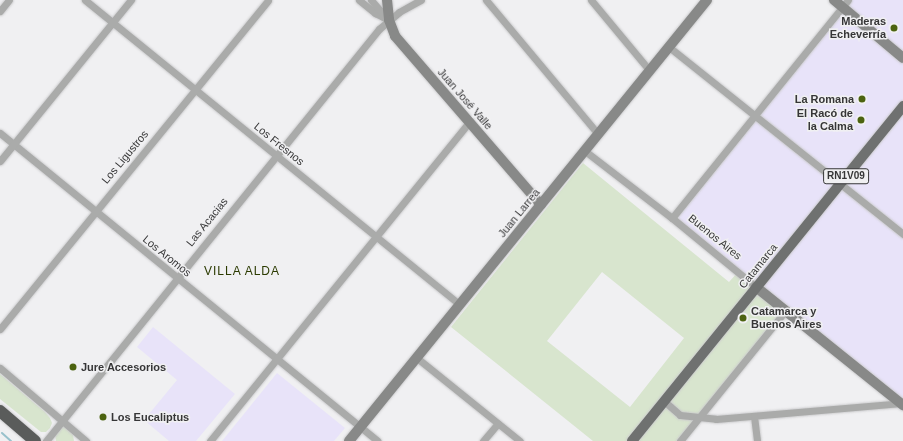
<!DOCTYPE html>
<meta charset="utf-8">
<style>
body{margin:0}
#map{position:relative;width:903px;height:441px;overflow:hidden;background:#f0f0f2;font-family:Arial,sans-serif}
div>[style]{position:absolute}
.industrial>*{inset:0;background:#e8e3f9}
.green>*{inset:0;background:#d8e5ce}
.stream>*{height:2px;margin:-1px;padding:0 1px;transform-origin:1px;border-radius:1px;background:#98c1cc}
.roads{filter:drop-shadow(0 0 1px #cbcbcd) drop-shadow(0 0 1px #cbcbcd)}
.street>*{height:7px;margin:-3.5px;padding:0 3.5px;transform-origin:3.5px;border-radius:3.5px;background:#aaabaa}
.secondary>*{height:10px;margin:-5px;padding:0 5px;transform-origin:5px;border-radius:5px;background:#888988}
.primary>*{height:10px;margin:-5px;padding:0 5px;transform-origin:5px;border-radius:5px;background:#6f7170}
.highway>*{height:12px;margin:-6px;padding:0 6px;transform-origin:6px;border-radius:6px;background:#5a5c5b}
.dots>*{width:11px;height:11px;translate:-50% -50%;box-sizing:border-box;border:2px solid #f0f0f2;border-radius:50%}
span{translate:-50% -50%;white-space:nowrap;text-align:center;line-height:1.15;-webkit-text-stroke:3px #f0f0f2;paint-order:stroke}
.shield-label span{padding:1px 3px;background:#f0f0f2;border:1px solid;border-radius:3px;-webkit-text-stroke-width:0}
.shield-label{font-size:10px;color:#363637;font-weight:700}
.poi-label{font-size:11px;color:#363637;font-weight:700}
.right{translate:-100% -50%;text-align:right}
.left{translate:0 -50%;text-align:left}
.street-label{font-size:11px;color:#363637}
.neighbourhood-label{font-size:12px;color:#2b3a01;letter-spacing:1px}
</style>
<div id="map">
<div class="industrial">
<div style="clip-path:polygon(848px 0,903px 0,903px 405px,672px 218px)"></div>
<div style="clip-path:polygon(153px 327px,235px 394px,196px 441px,169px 441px,144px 420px,177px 380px,137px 347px)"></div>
<div style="clip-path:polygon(277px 373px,345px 428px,334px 441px,222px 441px)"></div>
</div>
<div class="green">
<div style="clip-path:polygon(evenodd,583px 163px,729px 282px,738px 272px,786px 310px,680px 441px,593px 441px,451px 327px,583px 163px,602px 272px,684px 338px,630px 407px,547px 341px,602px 272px)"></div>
<div style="clip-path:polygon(0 374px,45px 412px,50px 418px,52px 423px,50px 428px,46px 432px,41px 432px,0 399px)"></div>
<div style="clip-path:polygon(61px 425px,65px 427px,73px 435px,74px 441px,56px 441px,55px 435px)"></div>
</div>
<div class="stream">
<div style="left:2px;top:433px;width:12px;rotate:42deg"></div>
</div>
<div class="roads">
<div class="street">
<div style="left:85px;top:0;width:483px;rotate:39.1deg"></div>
<div style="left:359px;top:0;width:21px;rotate:39deg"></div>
<div style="left:375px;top:13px;width:16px;rotate:27deg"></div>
<div style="left:371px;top:0;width:23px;rotate:49deg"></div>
<div style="left:486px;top:0;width:175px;rotate:50.1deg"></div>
<div style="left:591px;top:0;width:92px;rotate:50.3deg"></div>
<div style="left:0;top:11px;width:14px;rotate:-51deg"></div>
<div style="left:669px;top:47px;width:300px;rotate:38.6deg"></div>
<div style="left:0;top:133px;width:487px;rotate:39.2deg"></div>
<div style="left:585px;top:151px;width:110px;rotate:37.6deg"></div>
<div style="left:672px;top:218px;width:109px;rotate:39.4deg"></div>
<div style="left:0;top:161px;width:208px;rotate:-50.9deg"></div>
<div style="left:672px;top:218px;width:280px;rotate:-51.1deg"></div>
<div style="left:0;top:329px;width:424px;rotate:-50.8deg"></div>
<div style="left:417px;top:358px;width:132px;rotate:38.9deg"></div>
<div style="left:0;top:368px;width:113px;rotate:40.3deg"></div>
<div style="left:664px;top:401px;width:21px;rotate:41deg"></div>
<div style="left:680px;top:415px;width:36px;rotate:6deg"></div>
<div style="left:716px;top:419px;width:186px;rotate:-4.9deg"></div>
<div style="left:754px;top:416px;width:25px;rotate:83deg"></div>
<div style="left:46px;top:441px;width:530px;rotate:-51.05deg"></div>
<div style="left:379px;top:29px;width:26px;rotate:-40deg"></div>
<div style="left:399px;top:12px;width:25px;rotate:-29deg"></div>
<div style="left:210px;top:441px;width:411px;rotate:-50.9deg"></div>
<div style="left:483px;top:441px;width:23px;rotate:-50deg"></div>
<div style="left:680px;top:441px;width:169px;rotate:-51deg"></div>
</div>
<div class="secondary">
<div style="left:387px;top:0;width:20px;rotate:84deg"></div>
<div style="left:389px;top:20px;width:17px;rotate:69deg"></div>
<div style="left:395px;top:36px;width:223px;rotate:49.2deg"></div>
<div style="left:834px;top:0;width:90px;rotate:40deg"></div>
<div style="left:756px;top:287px;width:189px;rotate:38.8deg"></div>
<div style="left:349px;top:441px;width:568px;rotate:-50.93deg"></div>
</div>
<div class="primary">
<div style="left:632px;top:441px;width:431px;rotate:-51deg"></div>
</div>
<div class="highway">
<div style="left:0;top:411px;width:46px;rotate:40.6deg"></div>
</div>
</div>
<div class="dots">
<div style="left:894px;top:28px;background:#4c6310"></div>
<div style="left:862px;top:99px;background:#4c6310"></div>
<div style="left:861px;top:120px;background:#4c6310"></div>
<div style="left:743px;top:318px;background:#4c6310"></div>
<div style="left:73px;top:367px;background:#4c6310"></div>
<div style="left:103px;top:417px;background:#4c6310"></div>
</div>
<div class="shield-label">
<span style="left:846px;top:176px">RN1V09</span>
</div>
<div class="poi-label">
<span class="right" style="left:886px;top:28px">Maderas<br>Echeverría</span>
<span class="right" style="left:854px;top:99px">La Romana</span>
<span class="right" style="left:853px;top:120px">El Racó de<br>la Calma</span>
<span class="left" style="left:751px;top:318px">Catamarca y<br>Buenos Aires</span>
<span class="left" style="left:81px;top:367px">Jure Accesorios</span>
<span class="left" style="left:111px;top:417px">Los Eucaliptus</span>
</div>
<div class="street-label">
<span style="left:465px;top:99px;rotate:49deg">Juan José Valle</span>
<span style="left:279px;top:144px;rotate:39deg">Los Fresnos</span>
<span style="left:125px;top:157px;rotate:-50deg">Los Ligustros</span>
<span style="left:519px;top:213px;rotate:-51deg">Juan Larrea</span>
<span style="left:207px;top:222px;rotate:-51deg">Las Acacias</span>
<span style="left:715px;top:237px;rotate:39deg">Buenos Aires</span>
<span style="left:167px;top:256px;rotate:39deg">Los Aromos</span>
<span style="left:758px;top:266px;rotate:-51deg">Catamarca</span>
</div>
<div class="neighbourhood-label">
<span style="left:242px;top:272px">VILLA ALDA</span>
</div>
</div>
